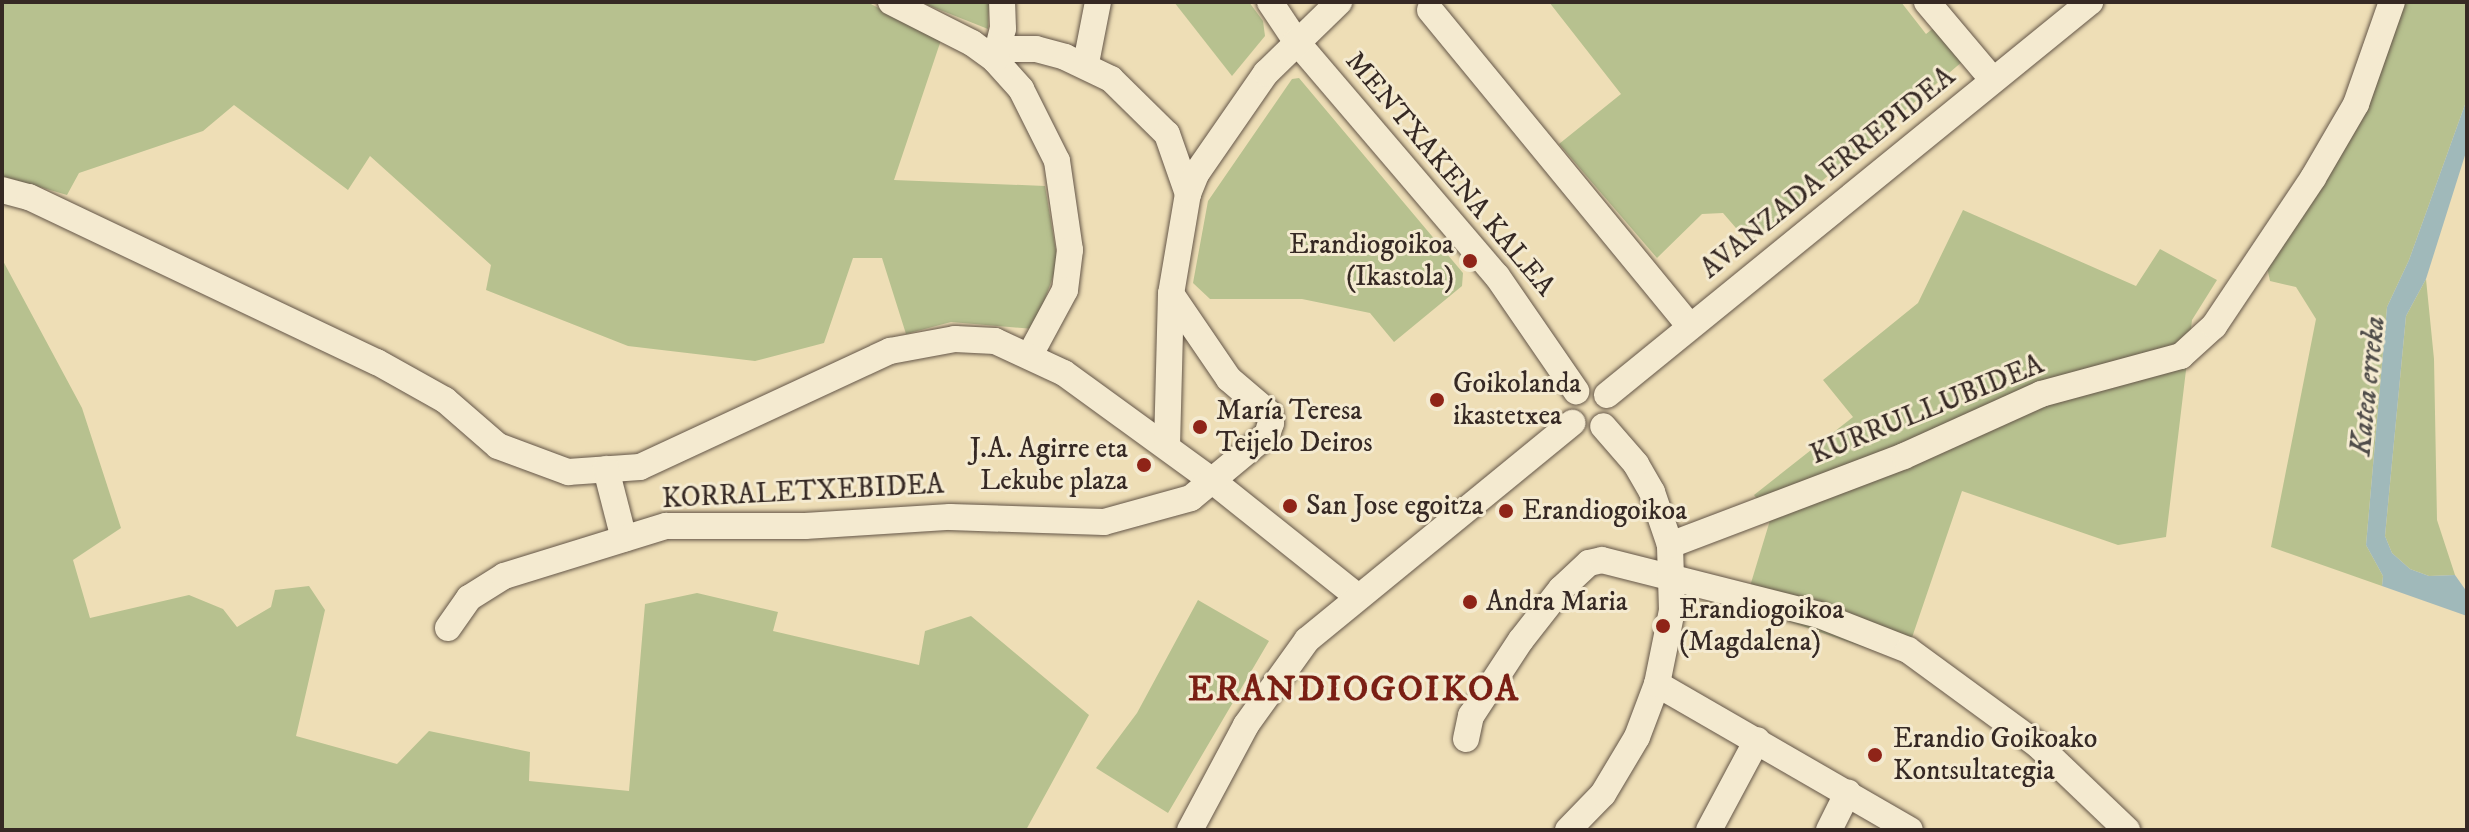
<!DOCTYPE html>
<meta charset="utf-8">
<style>
body{margin:0}
#map{position:relative;width:2469px;height:832px;overflow:hidden;background:#eedeb6;font-family:"IM FELL DW Pica",serif}
div>[style]{position:absolute}
.green>*{inset:0;background:#b7c18f}
.water>*{inset:0;background:#a0b9ba}
.roads{filter:drop-shadow(0 0 2px #645648) drop-shadow(0 0 2px #645648)}
.minor>*{height:26px;margin:-13px;padding:0 13px;transform-origin:13px;border-radius:13px;background:#f4ead0}
.dots>*{width:22px;height:22px;translate:-50% -50%;box-sizing:border-box;border:4px solid #f4ead0;border-radius:50%}
span{translate:-50% -50%;white-space:nowrap;text-align:center;line-height:1.15;-webkit-text-stroke:6px #f4ead0;paint-order:stroke}
.street-label{font-size:28px;color:#362924}
.poi-label{font-size:28px;color:#362924}
.right{translate:-100% -50%;text-align:right}
.left{translate:0 -50%;text-align:left}
.water-label{font-size:30px;color:#504d4a;font-style:italic}
.district-label{font-size:36px;color:#7a1f14;font-weight:700;letter-spacing:2px}
.frame{position:absolute;inset:0;border:4px solid #362924;pointer-events:none}
</style>
<div id="map">
<div class="green">
<div style="clip-path:polygon(2px 2px,867px 2px,941px 40px,894px 180px,1045px 186px,1058px 263px,1034px 329px,951px 322px,906px 334px,882px 258px,853px 258px,824px 343px,755px 361px,628px 346px,486px 290px,491px 265px,370px 156px,348px 190px,234px 105px,203px 131px,79px 173px,67px 195px,2px 176px)"></div>
<div style="clip-path:polygon(920px 2px,989px 2px,988px 29px)"></div>
<div style="clip-path:polygon(1174px 2px,1249px 2px,1263px 21px,1265px 36px,1232px 76px)"></div>
<div style="clip-path:polygon(1549px 2px,1901px 2px,1926px 34px,1949px 16px,1976px 50px,1749px 243px,1723px 213px,1702px 214px,1657px 258px,1559px 144px,1621px 94px)"></div>
<div style="clip-path:polygon(2400px 2px,2467px 2px,2467px 99px,2409px 260px,2387px 307px,2366px 545px,2383px 576px,2382px 586px,2271px 547px,2316px 319px,2296px 287px,2270px 281px,2267px 267px)"></div>
<div style="clip-path:polygon(1299px 78px,1463px 273px,1462px 286px,1394px 342px,1370px 313px,1302px 299px,1210px 299px,1193px 283px,1208px 201px,1292px 79px)"></div>
<div style="clip-path:polygon(1963px 210px,2136px 286px,2160px 249px,2217px 280px,2192px 320px,2166px 537px,2118px 545px,1962px 491px,1904px 661px,1744px 606px,1771px 517px,1754px 495px,1853px 417px,1823px 380px,1918px 303px)"></div>
<div style="clip-path:polygon(2px 259px,82px 408px,121px 528px,73px 560px,90px 618px,189px 595px,223px 609px,237px 627px,271px 607px,275px 590px,309px 586px,325px 610px,296px 736px,397px 764px,429px 731px,530px 752px,529px 781px,629px 791px,645px 604px,697px 593px,778px 612px,773px 631px,919px 665px,925px 631px,971px 616px,1089px 715px,1026px 830px,2px 830px)"></div>
<div style="clip-path:polygon(2426px 279px,2434px 359px,2437px 520px,2455px 575px,2429px 576px,2410px 569px,2392px 553px,2385px 536px,2406px 316px)"></div>
<div style="clip-path:polygon(1198px 600px,1269px 641px,1168px 813px,1096px 768px,1137px 713px)"></div>
</div>
<div class="water">
<div style="clip-path:polygon(2467px 99px,2467px 149px,2426px 279px,2406px 316px,2385px 536px,2392px 553px,2410px 569px,2429px 576px,2455px 575px,2467px 592px,2467px 616px,2382px 586px,2383px 576px,2366px 545px,2387px 307px,2409px 260px)"></div>
</div>
<div class="roads">
<div class="minor">
<div style="left:891px;top:2px;width:91px;rotate:26.8deg"></div>
<div style="left:972px;top:43px;width:29px;rotate:36deg"></div>
<div style="left:995px;top:60px;width:39px;rotate:48deg"></div>
<div style="left:1021px;top:89px;width:80px;rotate:63.4deg"></div>
<div style="left:1057px;top:161px;width:90px;rotate:81.7deg"></div>
<div style="left:1070px;top:250px;width:40px;rotate:97.1deg"></div>
<div style="left:1065px;top:290px;width:74px;rotate:118.3deg"></div>
<div style="left:1270px;top:2px;width:47px;rotate:56.3deg"></div>
<div style="left:1296px;top:41px;width:309px;rotate:49.5deg"></div>
<div style="left:1497px;top:276px;width:140px;rotate:55.5deg"></div>
<div style="left:1927px;top:2px;width:102px;rotate:49.8deg"></div>
<div style="left:1430px;top:10px;width:409px;rotate:50.6deg"></div>
<div style="left:1000px;top:49px;width:36px"></div>
<div style="left:1036px;top:49px;width:30px;rotate:15deg"></div>
<div style="left:1065px;top:57px;width:51px;rotate:25.6deg"></div>
<div style="left:1111px;top:79px;width:78px;rotate:44.5deg"></div>
<div style="left:1167px;top:134px;width:64px;rotate:70.7deg"></div>
<div style="left:995px;top:60px;width:32px;rotate:-76deg"></div>
<div style="left:1003px;top:29px;width:27px;rotate:-92deg"></div>
<div style="left:1086px;top:63px;width:62px;rotate:-78.9deg"></div>
<div style="left:2px;top:190px;width:28px;rotate:15deg"></div>
<div style="left:29px;top:197px;width:385px;rotate:25.4deg"></div>
<div style="left:377px;top:362px;width:78px;rotate:29.2deg"></div>
<div style="left:445px;top:400px;width:70px;rotate:41deg"></div>
<div style="left:498px;top:446px;width:75px;rotate:20.4deg"></div>
<div style="left:568px;top:472px;width:72px;rotate:-4deg"></div>
<div style="left:640px;top:467px;width:276px;rotate:-24.9deg"></div>
<div style="left:890px;top:351px;width:66px;rotate:-10.5deg"></div>
<div style="left:955px;top:339px;width:40px;rotate:2.9deg"></div>
<div style="left:995px;top:341px;width:76px;rotate:24.9deg"></div>
<div style="left:1064px;top:373px;width:185px;rotate:36deg"></div>
<div style="left:1214px;top:482px;width:183px;rotate:38.6deg"></div>
<div style="left:1607px;top:395px;width:623px;rotate:-39.13deg"></div>
<div style="left:1167px;top:446px;width:152px;rotate:-88.5deg"></div>
<div style="left:606px;top:469px;width:72px;rotate:75.6deg"></div>
<div style="left:1670px;top:545px;width:250px;rotate:-20.8deg"></div>
<div style="left:1904px;top:456px;width:150px;rotate:-24.3deg"></div>
<div style="left:2041px;top:394px;width:145px;rotate:-15.2deg"></div>
<div style="left:2181px;top:356px;width:45px;rotate:-42.3deg"></div>
<div style="left:2214px;top:326px;width:178px;rotate:-56.2deg"></div>
<div style="left:2313px;top:178px;width:86px;rotate:-59.8deg"></div>
<div style="left:2356px;top:104px;width:108px;rotate:-70.6deg"></div>
<div style="left:448px;top:628px;width:37px;rotate:-55deg"></div>
<div style="left:469px;top:598px;width:41px;rotate:-32.2deg"></div>
<div style="left:504px;top:576px;width:170px;rotate:-17.2deg"></div>
<div style="left:666px;top:526px;width:139px"></div>
<div style="left:805px;top:526px;width:145px;rotate:-3.6deg"></div>
<div style="left:950px;top:517px;width:154px;rotate:1.9deg"></div>
<div style="left:1104px;top:522px;width:90px;rotate:-15.4deg"></div>
<div style="left:1191px;top:498px;width:99px;rotate:-39.7deg"></div>
<div style="left:1267px;top:435px;width:13px;rotate:-72deg"></div>
<div style="left:1271px;top:423px;width:9px;rotate:-96deg"></div>
<div style="left:1270px;top:414px;width:54px;rotate:-139.5deg"></div>
<div style="left:1229px;top:379px;width:103px;rotate:-124.3deg"></div>
<div style="left:1171px;top:294px;width:101px;rotate:-80.4deg"></div>
<div style="left:1188px;top:194px;width:22px;rotate:-68deg"></div>
<div style="left:1196px;top:174px;width:123px;rotate:-55.3deg"></div>
<div style="left:1266px;top:73px;width:102px;rotate:-44.2deg"></div>
<div style="left:1657px;top:684px;width:292px;rotate:30deg"></div>
<div style="left:1466px;top:739px;width:24px;rotate:-78deg"></div>
<div style="left:1471px;top:716px;width:91px;rotate:-56.7deg"></div>
<div style="left:1521px;top:640px;width:65px;rotate:-51.9deg"></div>
<div style="left:1561px;top:589px;width:38px;rotate:-43deg"></div>
<div style="left:1589px;top:563px;width:13px;rotate:-13deg"></div>
<div style="left:1602px;top:560px;width:224px;rotate:14.2deg"></div>
<div style="left:1819px;top:615px;width:96px;rotate:21.5deg"></div>
<div style="left:1908px;top:650px;width:162px;rotate:36.2deg"></div>
<div style="left:2039px;top:746px;width:122px;rotate:43.7deg"></div>
<div style="left:1190px;top:830px;width:119px;rotate:-61.9deg"></div>
<div style="left:1246px;top:725px;width:105px;rotate:-54.3deg"></div>
<div style="left:1307px;top:640px;width:343px;rotate:-39.3deg"></div>
<div style="left:1568px;top:830px;width:50px;rotate:-45.8deg"></div>
<div style="left:1603px;top:794px;width:66px;rotate:-59.2deg"></div>
<div style="left:1637px;top:737px;width:57px;rotate:-69.3deg"></div>
<div style="left:1657px;top:684px;width:76px;rotate:-78.5deg"></div>
<div style="left:1672px;top:610px;width:65px;rotate:-91.8deg"></div>
<div style="left:1670px;top:545px;width:56px;rotate:-108.8deg"></div>
<div style="left:1652px;top:492px;width:32px;rotate:-120deg"></div>
<div style="left:1636px;top:464px;width:50px;rotate:-131deg"></div>
<div style="left:1709px;top:830px;width:102px;rotate:-61.9deg"></div>
<div style="left:1829px;top:830px;width:42px;rotate:-63.4deg"></div>
</div>
</div>
<div class="dots">
<div style="left:1470px;top:261px;background:#8f2418"></div>
<div style="left:1437px;top:400px;background:#8f2418"></div>
<div style="left:1200px;top:427px;background:#8f2418"></div>
<div style="left:1144px;top:465px;background:#8f2418"></div>
<div style="left:1290px;top:506px;background:#8f2418"></div>
<div style="left:1506px;top:511px;background:#8f2418"></div>
<div style="left:1470px;top:602px;background:#8f2418"></div>
<div style="left:1663px;top:626px;background:#8f2418"></div>
<div style="left:1875px;top:755px;background:#8f2418"></div>
</div>
<div class="street-label">
<span style="left:1828px;top:173px;rotate:-39deg">AVANZADA ERREPIDEA</span>
<span style="left:1450px;top:174px;rotate:50deg">MENTXAKENA KALEA</span>
<span style="left:1927px;top:410px;rotate:-22deg">KURRULLUBIDEA</span>
<span style="left:803px;top:492px;rotate:-3deg">KORRALETXEBIDEA</span>
</div>
<div class="poi-label">
<span class="right" style="left:1454px;top:261px">Erandiogoikoa<br>(Ikastola)</span>
<span class="left" style="left:1453px;top:400px">Goikolanda<br>ikastetxea</span>
<span class="left" style="left:1216px;top:427px">María Teresa<br>Teijelo Deiros</span>
<span class="right" style="left:1128px;top:465px">J.A. Agirre eta<br>Lekube plaza</span>
<span class="left" style="left:1306px;top:506px">San Jose egoitza</span>
<span class="left" style="left:1522px;top:511px">Erandiogoikoa</span>
<span class="left" style="left:1486px;top:602px">Andra Maria</span>
<span class="left" style="left:1679px;top:626px">Erandiogoikoa<br>(Magdalena)</span>
<span class="left" style="left:1893px;top:755px">Erandio Goikoako<br>Kontsultategia</span>
</div>
<div class="water-label">
<span style="left:2369px;top:386px;rotate:-84deg">Katea erreka</span>
</div>
<div class="district-label">
<span style="left:1354px;top:690px">ERANDIOGOIKOA</span>
</div>
<div class="frame"></div>
</div>
